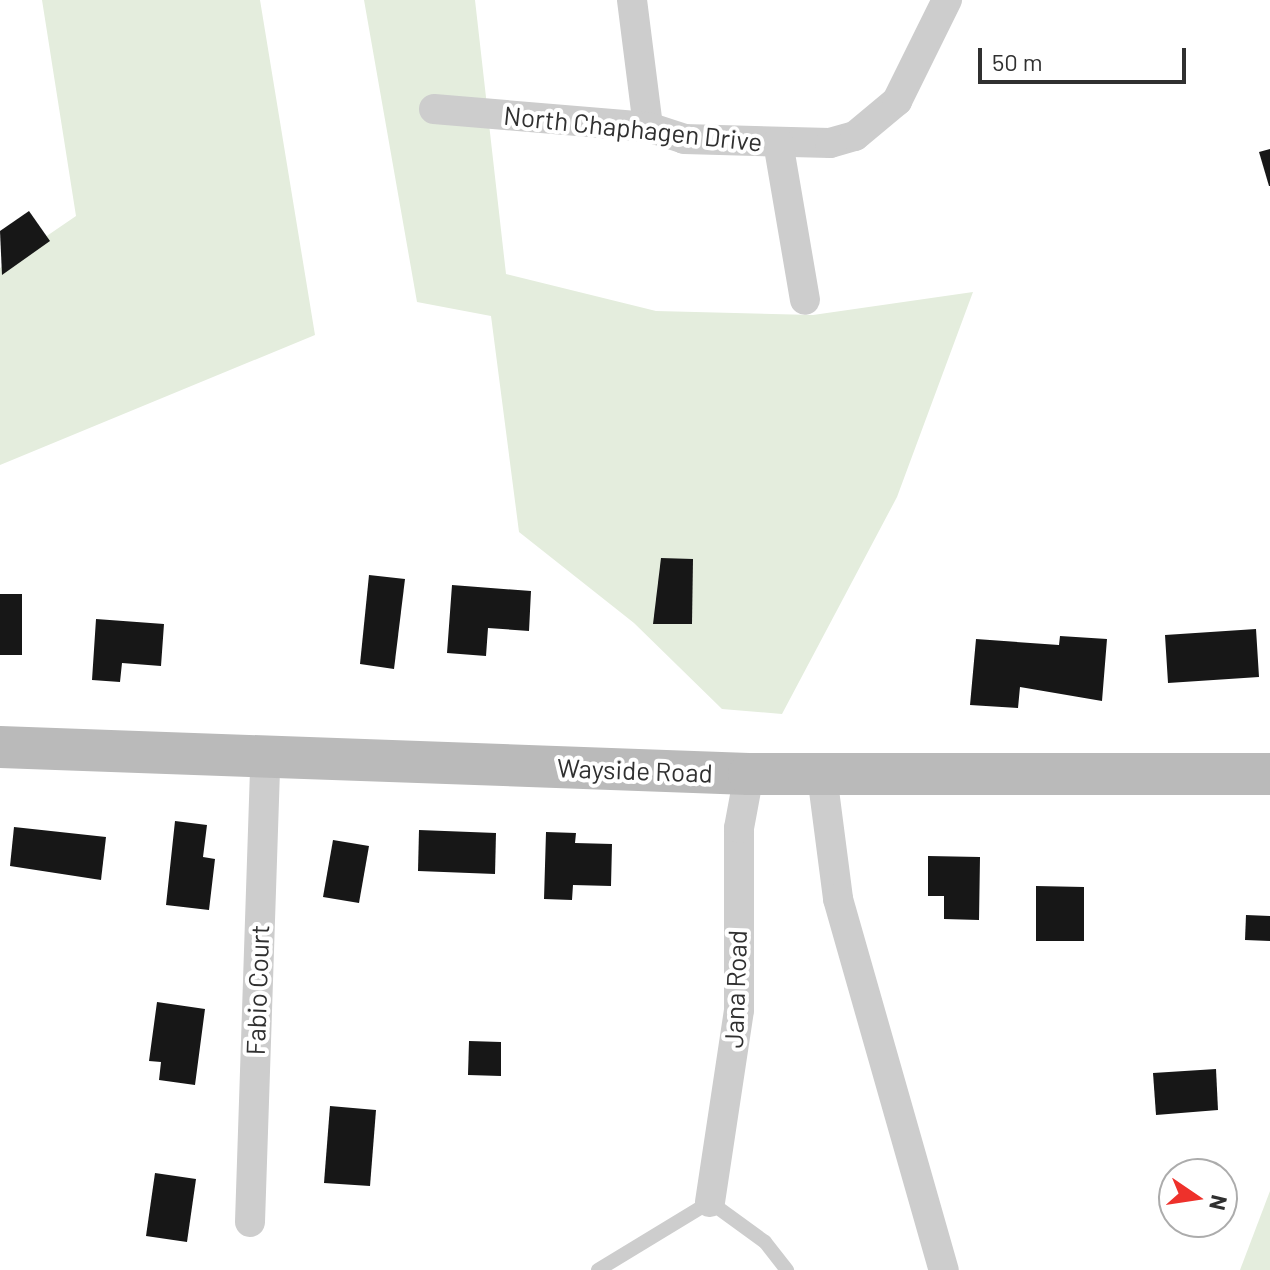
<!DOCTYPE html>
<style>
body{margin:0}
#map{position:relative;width:1270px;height:1270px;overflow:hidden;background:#fff;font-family:Barlow,sans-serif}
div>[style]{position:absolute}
.green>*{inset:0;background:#e4eddd}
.building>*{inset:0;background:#171717}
.lane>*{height:14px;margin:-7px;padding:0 7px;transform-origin:7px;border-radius:7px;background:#cdcdcd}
.street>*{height:30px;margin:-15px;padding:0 15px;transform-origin:15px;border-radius:15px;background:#cdcdcd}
.secondary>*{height:42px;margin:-21px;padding:0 21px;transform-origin:21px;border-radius:21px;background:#bababa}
span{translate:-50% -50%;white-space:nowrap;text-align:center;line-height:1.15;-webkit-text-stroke:8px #fff;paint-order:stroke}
.street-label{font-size:26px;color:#303030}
.north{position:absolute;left:1158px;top:1158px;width:80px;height:80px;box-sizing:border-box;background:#fff;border:2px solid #acacac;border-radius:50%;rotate:103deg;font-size:22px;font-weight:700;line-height:32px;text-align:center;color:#303030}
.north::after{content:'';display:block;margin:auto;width:28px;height:36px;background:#ee312b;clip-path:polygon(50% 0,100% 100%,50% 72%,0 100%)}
.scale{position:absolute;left:978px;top:48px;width:208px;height:36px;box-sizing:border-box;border:4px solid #303030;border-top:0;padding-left:10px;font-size:24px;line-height:28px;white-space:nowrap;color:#303030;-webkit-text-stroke:6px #fff;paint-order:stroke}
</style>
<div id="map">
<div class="green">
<div style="clip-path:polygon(42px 0,260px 0,315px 335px,0 465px,0 268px,76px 216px)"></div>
<div style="clip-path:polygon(364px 0,475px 0,506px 274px,656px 311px,813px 315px,973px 292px,897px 497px,782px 714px,722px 709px,634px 623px,519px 532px,491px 316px,417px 302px)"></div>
<div style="clip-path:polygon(1270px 1191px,1270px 1270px,1240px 1270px)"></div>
</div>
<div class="building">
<div style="clip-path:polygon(1270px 149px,1270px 186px,1269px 186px,1259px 152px)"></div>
<div style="clip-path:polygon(29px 211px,50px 241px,2px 275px,0 231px)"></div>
<div style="clip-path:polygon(661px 558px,693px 559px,692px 624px,653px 624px)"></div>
<div style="clip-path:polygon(369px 575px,405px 579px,394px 669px,360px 664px)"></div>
<div style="clip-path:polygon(452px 585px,531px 591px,529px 631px,488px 628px,486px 656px,447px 653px)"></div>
<div style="clip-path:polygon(0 594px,22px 594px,22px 655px,0 655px)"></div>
<div style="clip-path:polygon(96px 619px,164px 624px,161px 666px,122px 663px,120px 682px,92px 680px)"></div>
<div style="clip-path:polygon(1256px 629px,1259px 677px,1168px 683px,1165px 635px)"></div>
<div style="clip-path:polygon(1060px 636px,1107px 639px,1102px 701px,1020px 687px,1018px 708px,970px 705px,976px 639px,1059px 645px)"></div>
<div style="clip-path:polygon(175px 821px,207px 825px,203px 857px,215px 859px,209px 910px,166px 905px)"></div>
<div style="clip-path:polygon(14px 827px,106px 837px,101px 880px,10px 866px)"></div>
<div style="clip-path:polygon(419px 830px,496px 833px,495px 874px,418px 871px)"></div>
<div style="clip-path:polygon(546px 832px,576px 833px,575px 843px,612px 844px,611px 886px,573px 885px,572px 900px,544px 899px)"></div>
<div style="clip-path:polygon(333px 840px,369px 846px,359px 903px,323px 897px)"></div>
<div style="clip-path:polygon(928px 856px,980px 857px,979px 920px,944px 919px,944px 896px,928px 896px)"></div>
<div style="clip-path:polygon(1036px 886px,1084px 887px,1084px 941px,1036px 941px)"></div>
<div style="clip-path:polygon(1246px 915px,1270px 916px,1270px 941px,1245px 940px)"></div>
<div style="clip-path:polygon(157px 1002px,205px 1009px,195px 1085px,159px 1080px,161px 1062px,149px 1061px)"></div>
<div style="clip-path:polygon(469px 1041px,501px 1042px,501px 1076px,468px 1075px)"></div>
<div style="clip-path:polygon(1216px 1069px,1218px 1110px,1156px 1115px,1153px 1073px)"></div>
<div style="clip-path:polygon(330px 1106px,376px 1110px,370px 1186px,324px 1183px)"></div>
<div style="clip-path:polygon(155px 1173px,196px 1179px,187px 1242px,146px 1236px)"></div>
</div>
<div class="lane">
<div style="left:598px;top:1270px;width:131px;rotate:-31.3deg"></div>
<div style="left:710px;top:1202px;width:68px;rotate:36deg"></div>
<div style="left:765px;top:1242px;width:36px;rotate:52deg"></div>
</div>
<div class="street">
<div style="left:632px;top:0;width:128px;rotate:82.8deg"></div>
<div style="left:434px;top:109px;width:215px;rotate:4.8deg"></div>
<div style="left:648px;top:127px;width:38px;rotate:18deg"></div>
<div style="left:684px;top:139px;width:146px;rotate:1.6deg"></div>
<div style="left:830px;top:143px;width:26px;rotate:-16deg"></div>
<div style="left:855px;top:136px;width:55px;rotate:-39.8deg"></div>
<div style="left:897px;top:101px;width:113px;rotate:-63.7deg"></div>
<div style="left:778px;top:142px;width:160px;rotate:80.3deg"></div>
<div style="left:822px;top:775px;width:125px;rotate:82.6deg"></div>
<div style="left:838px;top:899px;width:386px;rotate:74.1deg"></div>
<div style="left:710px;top:1202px;width:194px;rotate:-81.4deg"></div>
<div style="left:739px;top:1010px;width:182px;rotate:-90deg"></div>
<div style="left:739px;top:828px;width:55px;rotate:-79.5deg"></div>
<div style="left:250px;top:1222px;width:464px;rotate:-88.1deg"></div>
</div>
<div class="secondary">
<div style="left:0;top:747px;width:749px;rotate:2.06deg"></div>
<div style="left:749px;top:774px;width:521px"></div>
</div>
<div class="street-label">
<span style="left:633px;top:128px;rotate:6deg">North Chaphagen Drive</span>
<span style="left:635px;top:770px;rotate:2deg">Wayside Road</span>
<span style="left:735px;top:989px;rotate:-88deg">Jana Road</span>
<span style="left:257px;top:990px;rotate:-88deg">Fabio Court</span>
</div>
<div class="north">N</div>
<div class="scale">50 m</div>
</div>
